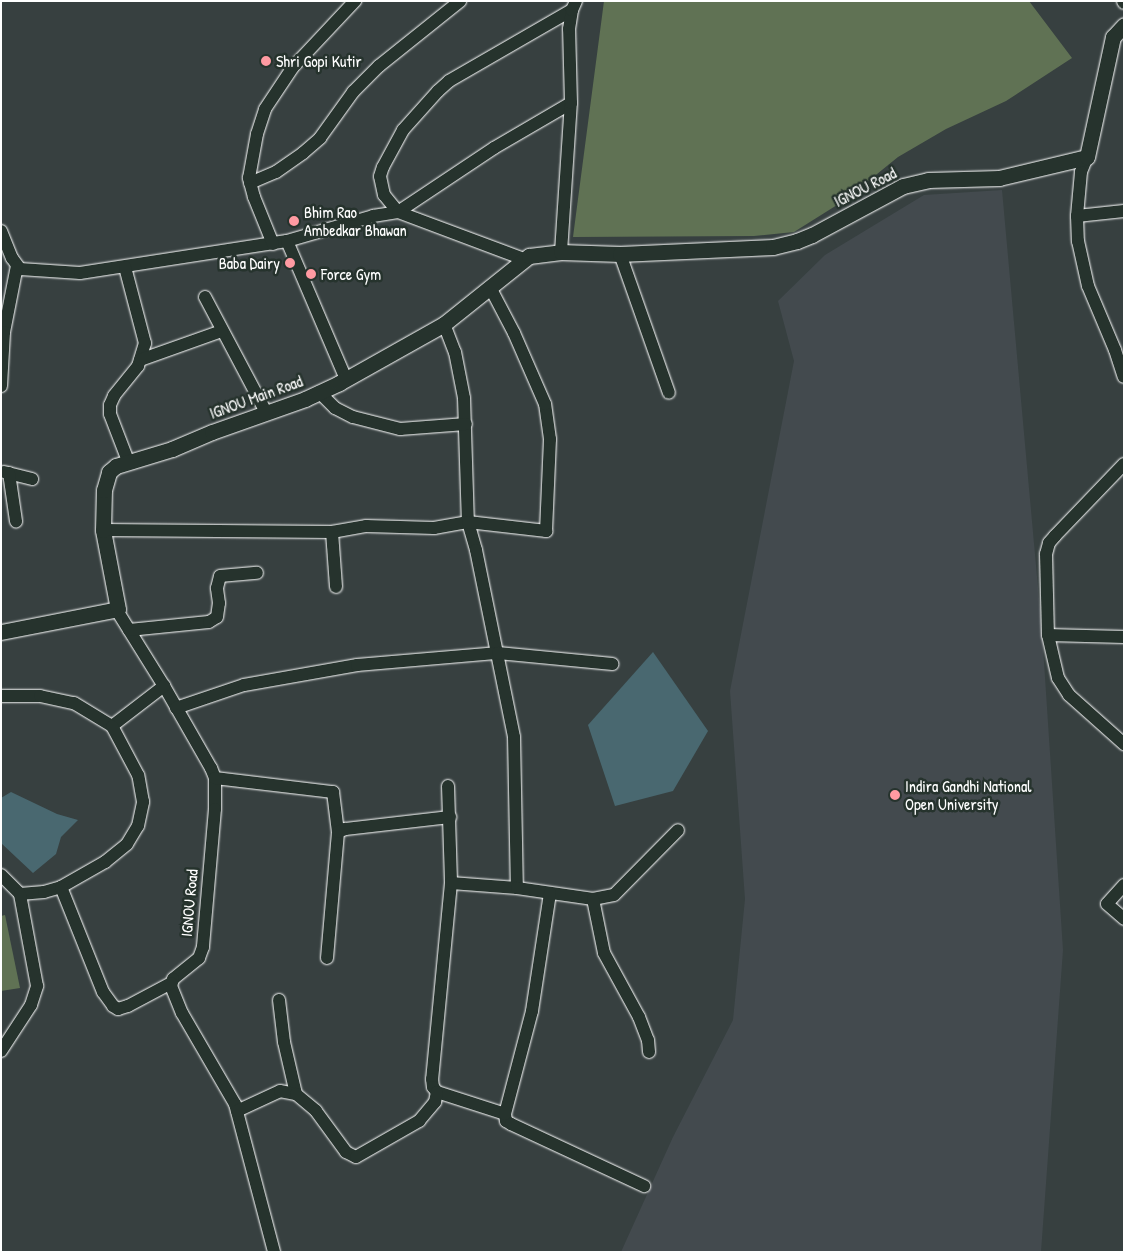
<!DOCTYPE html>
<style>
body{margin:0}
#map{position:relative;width:1125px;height:1253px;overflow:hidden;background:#374040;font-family:"Patrick Hand",sans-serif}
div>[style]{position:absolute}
.built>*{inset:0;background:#434a4e}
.green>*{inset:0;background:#607254}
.water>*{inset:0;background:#496870}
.roads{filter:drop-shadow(0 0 1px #fff) drop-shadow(0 0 1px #fff)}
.minor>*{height:12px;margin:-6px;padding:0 6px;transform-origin:6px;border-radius:6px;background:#26332d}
.tertiary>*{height:15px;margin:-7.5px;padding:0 7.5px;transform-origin:7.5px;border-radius:7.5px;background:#26332d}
.dots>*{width:14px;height:14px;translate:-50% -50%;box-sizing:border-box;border:2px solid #26332d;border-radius:50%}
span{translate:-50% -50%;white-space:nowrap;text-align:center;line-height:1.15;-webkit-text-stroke:5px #26332d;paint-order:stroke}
.poi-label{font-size:16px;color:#fff}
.left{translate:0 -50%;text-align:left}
.right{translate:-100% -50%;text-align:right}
.street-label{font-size:16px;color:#fff}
.frame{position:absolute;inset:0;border:2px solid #fff;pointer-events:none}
</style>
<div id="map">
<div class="built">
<div style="clip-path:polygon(1002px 190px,1042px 632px,1063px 950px,1041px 1252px,621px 1252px,673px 1137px,733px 1020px,745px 899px,730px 691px,794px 361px,778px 301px,825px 255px,924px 195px)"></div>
</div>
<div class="green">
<div style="clip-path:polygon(604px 1px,1029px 1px,1072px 58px,1006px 101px,946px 129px,898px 157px,845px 200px,794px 232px,754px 236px,573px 237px)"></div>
<div style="clip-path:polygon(5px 915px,20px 988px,1px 991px,1px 916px)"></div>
</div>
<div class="water">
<div style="clip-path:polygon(653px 652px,708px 731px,673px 791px,615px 806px,588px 725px)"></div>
<div style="clip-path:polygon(11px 792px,57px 814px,78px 820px,61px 837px,56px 854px,33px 873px,1px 843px,1px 798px)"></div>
</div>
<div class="roads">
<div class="minor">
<div style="left:1123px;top:1px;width:2px;rotate:63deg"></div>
<div style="left:571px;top:103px;width:89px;rotate:149.7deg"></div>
<div style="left:494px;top:148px;width:115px;rotate:146.3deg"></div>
<div style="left:398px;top:212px;width:22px;rotate:-129deg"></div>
<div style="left:384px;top:195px;width:19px;rotate:-102deg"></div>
<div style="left:380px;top:176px;width:9px;rotate:-72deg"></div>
<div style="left:383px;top:167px;width:42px;rotate:-61.6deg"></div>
<div style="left:403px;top:130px;width:52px;rotate:-48.1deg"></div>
<div style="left:438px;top:91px;width:15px;rotate:-42deg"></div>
<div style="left:449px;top:81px;width:142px;rotate:-30deg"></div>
<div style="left:1087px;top:157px;width:16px;rotate:112deg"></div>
<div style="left:1081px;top:172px;width:44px;rotate:95.2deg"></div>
<div style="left:1077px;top:216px;width:25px;rotate:88deg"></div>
<div style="left:1078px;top:241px;width:46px;rotate:77.5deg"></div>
<div style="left:1088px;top:286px;width:69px;rotate:67.1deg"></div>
<div style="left:1115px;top:350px;width:28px;rotate:72deg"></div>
<div style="left:250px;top:183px;width:28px;rotate:-23deg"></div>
<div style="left:276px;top:172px;width:33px;rotate:-35deg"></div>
<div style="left:303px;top:153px;width:23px;rotate:-41deg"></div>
<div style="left:320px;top:138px;width:57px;rotate:-54.3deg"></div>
<div style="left:353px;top:92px;width:37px;rotate:-45deg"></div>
<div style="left:379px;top:66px;width:104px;rotate:-38.7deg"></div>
<div style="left:1077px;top:216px;width:47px;rotate:-6.1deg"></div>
<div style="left:1px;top:231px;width:29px;rotate:68deg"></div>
<div style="left:12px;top:258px;width:14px;rotate:54deg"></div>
<div style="left:20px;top:269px;width:60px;rotate:3.8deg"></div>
<div style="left:80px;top:273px;width:209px;rotate:-8.8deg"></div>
<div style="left:287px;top:241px;width:90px;rotate:-16.2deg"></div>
<div style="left:373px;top:216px;width:25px;rotate:-9deg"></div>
<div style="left:398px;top:212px;width:134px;rotate:20.5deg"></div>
<div style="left:287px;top:241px;width:150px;rotate:66.9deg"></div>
<div style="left:273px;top:244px;width:51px;rotate:-112deg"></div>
<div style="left:254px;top:197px;width:20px;rotate:-105deg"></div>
<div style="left:249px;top:178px;width:45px;rotate:-79.7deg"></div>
<div style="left:257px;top:134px;width:26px;rotate:-72deg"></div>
<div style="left:265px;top:109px;width:50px;rotate:-56.3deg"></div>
<div style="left:293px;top:67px;width:91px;rotate:-46.8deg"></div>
<div style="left:561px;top:252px;width:149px;rotate:-86.2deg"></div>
<div style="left:571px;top:103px;width:74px;rotate:-91.5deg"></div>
<div style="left:569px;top:29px;width:19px;rotate:-81deg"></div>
<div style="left:572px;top:10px;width:10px;rotate:-66deg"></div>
<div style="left:620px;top:254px;width:147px;rotate:70.6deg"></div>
<div style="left:125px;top:267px;width:79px;rotate:75.3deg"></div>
<div style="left:145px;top:343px;width:24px;rotate:107deg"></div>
<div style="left:138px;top:366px;width:38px;rotate:129deg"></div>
<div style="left:114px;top:396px;width:10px;rotate:114deg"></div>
<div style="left:110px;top:405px;width:9px;rotate:90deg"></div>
<div style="left:110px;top:414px;width:50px;rotate:69deg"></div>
<div style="left:205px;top:297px;width:130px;rotate:62.1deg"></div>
<div style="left:444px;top:324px;width:30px;rotate:69deg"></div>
<div style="left:455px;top:352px;width:47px;rotate:78.9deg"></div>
<div style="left:464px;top:398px;width:124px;rotate:88.2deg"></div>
<div style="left:468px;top:522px;width:29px;rotate:74deg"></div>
<div style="left:476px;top:550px;width:191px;rotate:78.5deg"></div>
<div style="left:514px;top:737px;width:151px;rotate:88.9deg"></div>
<div style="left:1px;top:332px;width:3px"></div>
<div style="left:4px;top:332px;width:67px;rotate:-78.9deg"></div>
<div style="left:140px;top:360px;width:87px;rotate:-19.5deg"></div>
<div style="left:1px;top:386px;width:54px;rotate:-86.8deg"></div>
<div style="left:319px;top:392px;width:23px;rotate:45deg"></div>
<div style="left:335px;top:408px;width:20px;rotate:27deg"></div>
<div style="left:353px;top:417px;width:49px;rotate:14.3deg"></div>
<div style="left:400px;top:429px;width:66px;rotate:-4.3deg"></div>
<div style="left:1124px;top:464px;width:100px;rotate:133.8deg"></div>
<div style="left:1055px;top:536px;width:9px;rotate:131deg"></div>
<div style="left:1049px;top:543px;width:11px;rotate:105deg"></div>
<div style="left:1046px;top:554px;width:81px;rotate:88.6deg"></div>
<div style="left:1048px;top:635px;width:44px;rotate:76.9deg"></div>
<div style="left:1058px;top:678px;width:20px;rotate:57deg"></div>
<div style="left:1069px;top:695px;width:74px;rotate:41.7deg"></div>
<div style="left:4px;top:472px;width:29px;rotate:14deg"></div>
<div style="left:9px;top:473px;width:49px;rotate:81.7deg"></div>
<div style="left:103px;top:530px;width:229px;rotate:0.5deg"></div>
<div style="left:332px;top:532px;width:35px;rotate:-10deg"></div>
<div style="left:366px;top:526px;width:68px;rotate:1.7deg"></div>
<div style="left:434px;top:528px;width:35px;rotate:-10deg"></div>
<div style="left:468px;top:522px;width:79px;rotate:6.6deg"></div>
<div style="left:546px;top:531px;width:92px;rotate:-87.5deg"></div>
<div style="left:550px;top:439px;width:35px;rotate:-98deg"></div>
<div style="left:545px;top:404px;width:77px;rotate:-113.6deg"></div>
<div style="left:514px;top:333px;width:52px;rotate:-117.6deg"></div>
<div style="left:332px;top:532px;width:55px;rotate:85.8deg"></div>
<div style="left:116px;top:609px;width:91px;rotate:58.1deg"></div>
<div style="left:164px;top:686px;width:95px;rotate:60.2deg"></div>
<div style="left:211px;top:768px;width:11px;rotate:68deg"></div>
<div style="left:215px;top:778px;width:31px;rotate:90deg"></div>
<div style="left:215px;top:809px;width:139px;rotate:95deg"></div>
<div style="left:203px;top:947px;width:12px;rotate:110deg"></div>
<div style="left:199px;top:958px;width:33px;rotate:141deg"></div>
<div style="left:173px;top:979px;width:7px;rotate:106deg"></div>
<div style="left:171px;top:986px;width:29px;rotate:68deg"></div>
<div style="left:182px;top:1013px;width:105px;rotate:59.8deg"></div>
<div style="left:235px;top:1104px;width:153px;rotate:75.2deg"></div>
<div style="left:129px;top:630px;width:80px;rotate:-5.7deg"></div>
<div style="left:209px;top:622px;width:9px;rotate:-32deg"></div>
<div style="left:217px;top:617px;width:14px;rotate:-82deg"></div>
<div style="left:219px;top:603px;width:15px;rotate:-98deg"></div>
<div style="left:217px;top:588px;width:12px;rotate:-76deg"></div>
<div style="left:220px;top:576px;width:37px;rotate:-5deg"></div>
<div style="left:1048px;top:635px;width:76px;rotate:1.5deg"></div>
<div style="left:1px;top:696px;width:39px"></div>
<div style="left:40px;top:696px;width:35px;rotate:12deg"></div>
<div style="left:74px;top:703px;width:44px;rotate:31.2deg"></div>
<div style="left:112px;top:726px;width:66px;rotate:-37.6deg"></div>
<div style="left:176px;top:708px;width:72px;rotate:-18.7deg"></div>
<div style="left:244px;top:685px;width:115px;rotate:-10deg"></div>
<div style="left:357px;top:665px;width:142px;rotate:-4.9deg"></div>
<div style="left:498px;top:653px;width:115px;rotate:5.5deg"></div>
<div style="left:215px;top:778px;width:119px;rotate:6.8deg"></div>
<div style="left:333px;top:792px;width:40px;rotate:82.9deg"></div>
<div style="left:448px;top:786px;width:97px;rotate:88.2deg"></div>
<div style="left:451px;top:883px;width:197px;rotate:95.5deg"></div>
<div style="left:432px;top:1079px;width:8px;rotate:83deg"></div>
<div style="left:433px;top:1087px;width:6px;rotate:51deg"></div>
<div style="left:437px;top:1092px;width:71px;rotate:17.9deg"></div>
<div style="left:505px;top:1114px;width:7px;rotate:82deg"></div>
<div style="left:506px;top:1121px;width:6px;rotate:31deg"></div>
<div style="left:511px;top:1124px;width:147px;rotate:25deg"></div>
<div style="left:1px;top:875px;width:27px;rotate:45deg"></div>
<div style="left:20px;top:894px;width:24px;rotate:-5deg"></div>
<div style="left:44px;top:892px;width:18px;rotate:-16deg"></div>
<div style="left:61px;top:887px;width:51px;rotate:-29.6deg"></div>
<div style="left:105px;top:862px;width:28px;rotate:-39deg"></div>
<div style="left:127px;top:844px;width:21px;rotate:-59deg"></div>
<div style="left:138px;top:826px;width:25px;rotate:-78deg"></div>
<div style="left:143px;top:802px;width:27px;rotate:-100deg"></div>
<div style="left:138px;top:775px;width:55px;rotate:-118deg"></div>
<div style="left:451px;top:883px;width:66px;rotate:4.3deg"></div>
<div style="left:517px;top:888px;width:77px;rotate:8.2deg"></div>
<div style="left:593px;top:899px;width:21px;rotate:-11deg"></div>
<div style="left:614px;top:895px;width:91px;rotate:-45.4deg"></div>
<div style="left:1124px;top:885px;width:25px;rotate:132deg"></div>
<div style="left:1107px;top:904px;width:23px;rotate:41deg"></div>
<div style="left:61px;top:887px;width:113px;rotate:68.2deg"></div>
<div style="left:103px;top:992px;width:17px;rotate:54deg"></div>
<div style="left:113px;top:1006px;width:6px;rotate:31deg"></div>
<div style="left:118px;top:1009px;width:10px;rotate:-17deg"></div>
<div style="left:128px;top:1006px;width:49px;rotate:-28.1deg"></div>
<div style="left:593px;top:899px;width:55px;rotate:78.5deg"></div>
<div style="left:604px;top:953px;width:73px;rotate:61.3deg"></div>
<div style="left:639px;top:1017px;width:25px;rotate:69deg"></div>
<div style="left:648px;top:1040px;width:12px;rotate:85deg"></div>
<div style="left:327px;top:958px;width:126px;rotate:-85deg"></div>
<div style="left:338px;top:832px;width:8px;rotate:-23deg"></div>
<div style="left:345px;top:829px;width:106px;rotate:-6.5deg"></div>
<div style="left:279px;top:1000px;width:42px;rotate:83.2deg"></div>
<div style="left:284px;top:1042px;width:53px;rotate:77deg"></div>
<div style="left:1px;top:1051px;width:55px;rotate:-56.9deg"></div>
<div style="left:31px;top:1005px;width:20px;rotate:-72deg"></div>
<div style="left:37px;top:986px;width:94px;rotate:-100.5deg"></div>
<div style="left:237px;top:1111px;width:47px;rotate:-24.9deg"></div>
<div style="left:280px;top:1091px;width:16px;rotate:11deg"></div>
<div style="left:296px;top:1094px;width:26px;rotate:40deg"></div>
<div style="left:316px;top:1111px;width:51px;rotate:53.8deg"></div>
<div style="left:346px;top:1152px;width:11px;rotate:27deg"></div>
<div style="left:356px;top:1157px;width:73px;rotate:-29.7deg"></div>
<div style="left:419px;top:1121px;width:25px;rotate:-50deg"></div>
<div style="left:435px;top:1102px;width:10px;rotate:-79deg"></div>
<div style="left:505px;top:1114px;width:106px;rotate:-75.3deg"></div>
<div style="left:532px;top:1011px;width:119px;rotate:-81.3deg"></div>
</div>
<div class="tertiary">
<div style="left:1px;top:632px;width:119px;rotate:-11.1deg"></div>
<div style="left:118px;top:609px;width:80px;rotate:-100.8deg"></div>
<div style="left:103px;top:530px;width:40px;rotate:-88.6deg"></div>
<div style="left:104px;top:490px;width:19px;rotate:-74deg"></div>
<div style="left:109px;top:472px;width:9px;rotate:-41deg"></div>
<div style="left:116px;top:466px;width:59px;rotate:-16.9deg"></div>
<div style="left:172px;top:449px;width:43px;rotate:-23deg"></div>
<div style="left:212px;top:432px;width:99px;rotate:-19.5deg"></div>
<div style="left:305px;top:399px;width:38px;rotate:-25deg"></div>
<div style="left:339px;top:383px;width:120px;rotate:-29.3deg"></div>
<div style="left:444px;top:324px;width:109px;rotate:-38.7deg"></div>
<div style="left:529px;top:256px;width:32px;rotate:-7deg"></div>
<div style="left:561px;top:252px;width:59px;rotate:1.9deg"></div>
<div style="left:620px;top:254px;width:153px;rotate:-2.6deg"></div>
<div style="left:773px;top:247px;width:25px;rotate:-14deg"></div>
<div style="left:797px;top:241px;width:16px;rotate:-22deg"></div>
<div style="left:812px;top:235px;width:103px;rotate:-28.3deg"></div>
<div style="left:903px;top:186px;width:26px;rotate:-13deg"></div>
<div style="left:928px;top:180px;width:71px;rotate:-1.6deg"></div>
<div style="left:999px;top:178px;width:90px;rotate:-13.4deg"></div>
<div style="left:1087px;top:157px;width:123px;rotate:-77.8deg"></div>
<div style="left:1113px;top:37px;width:16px;rotate:-47deg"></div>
</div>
</div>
<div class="dots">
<div style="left:266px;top:61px;background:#ff9aa2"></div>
<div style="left:294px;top:221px;background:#ff9aa2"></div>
<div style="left:290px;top:263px;background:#ff9aa2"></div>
<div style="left:311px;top:274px;background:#ff9aa2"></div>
<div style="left:895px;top:795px;background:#ff9aa2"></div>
</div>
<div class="poi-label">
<span class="left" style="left:276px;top:61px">Shri Gopi Kutir</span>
<span class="left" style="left:304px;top:221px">Bhim Rao<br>Ambedkar Bhawan</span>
<span class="right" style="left:280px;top:263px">Baba Dairy</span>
<span class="left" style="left:321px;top:274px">Force Gym</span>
<span class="left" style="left:905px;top:795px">Indira Gandhi National<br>Open University</span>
</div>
<div class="street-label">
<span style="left:865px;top:187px;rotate:-27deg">IGNOU Road</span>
<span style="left:256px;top:397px;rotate:-20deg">IGNOU Main Road</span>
<span style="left:189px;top:903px;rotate:-85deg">IGNOU Road</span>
</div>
<div class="frame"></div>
</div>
